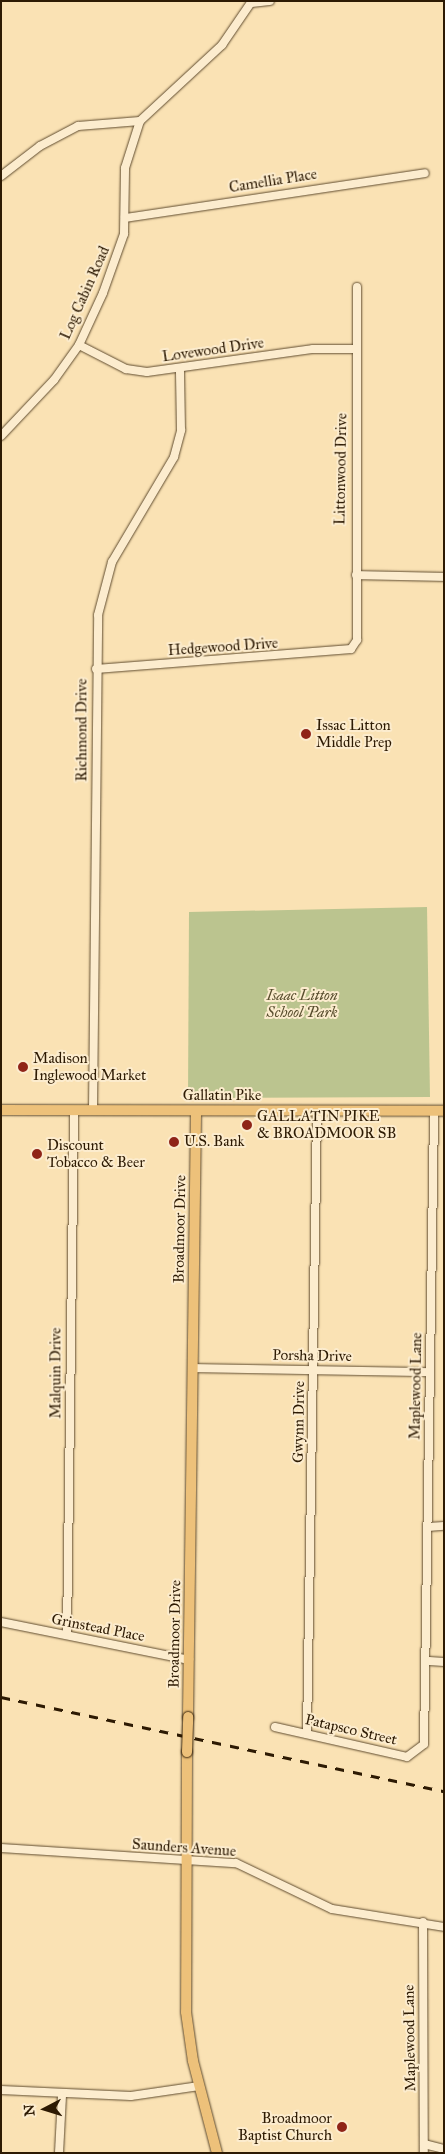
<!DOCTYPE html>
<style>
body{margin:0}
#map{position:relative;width:445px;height:2154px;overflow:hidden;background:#fae2b4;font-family:"IM FELL Great Primer",serif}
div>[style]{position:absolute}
.green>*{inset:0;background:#bbc48f}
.roads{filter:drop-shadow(0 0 1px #604c2f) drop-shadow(0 0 1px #604c2f)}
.minor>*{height:8px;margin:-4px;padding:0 4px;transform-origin:4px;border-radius:4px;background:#fcecce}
.major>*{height:10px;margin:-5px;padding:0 5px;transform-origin:5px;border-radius:5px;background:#edc17a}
.rail>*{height:2.5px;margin-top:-1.25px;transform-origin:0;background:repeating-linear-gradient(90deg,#2d1a03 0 9px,transparent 0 18px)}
.bridges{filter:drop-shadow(0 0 1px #2d1a03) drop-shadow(0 0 1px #2d1a03)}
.major-bridge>*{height:10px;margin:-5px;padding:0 5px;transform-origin:5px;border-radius:5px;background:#edc17a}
.dots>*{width:14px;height:14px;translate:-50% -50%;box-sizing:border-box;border:2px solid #fcecce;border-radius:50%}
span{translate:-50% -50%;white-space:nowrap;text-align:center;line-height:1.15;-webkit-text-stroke:4px #fcecce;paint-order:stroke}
.street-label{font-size:15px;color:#2d1a03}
.poi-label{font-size:15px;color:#2d1a03}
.left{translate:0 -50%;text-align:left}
.right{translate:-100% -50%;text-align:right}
.park-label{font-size:15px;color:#584d2d;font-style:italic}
.frame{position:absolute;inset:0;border:2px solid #2d1a03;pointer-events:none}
.north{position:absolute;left:20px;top:2084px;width:50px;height:50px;-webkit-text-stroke:4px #fcecce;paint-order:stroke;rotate:265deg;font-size:14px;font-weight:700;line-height:20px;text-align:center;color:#2d1a03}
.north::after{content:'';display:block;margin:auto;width:18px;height:22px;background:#2d1a03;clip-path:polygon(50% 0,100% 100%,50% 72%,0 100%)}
</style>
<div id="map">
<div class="green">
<div style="clip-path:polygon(427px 907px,430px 1097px,188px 1098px,189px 912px)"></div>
</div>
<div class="roads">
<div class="minor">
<div style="left:251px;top:3px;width:19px;rotate:-6deg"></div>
<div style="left:1px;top:176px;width:49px;rotate:-37.6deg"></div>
<div style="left:40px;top:146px;width:43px;rotate:-27.8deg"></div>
<div style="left:78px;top:126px;width:62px;rotate:-4.6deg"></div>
<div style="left:125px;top:218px;width:303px;rotate:-8.5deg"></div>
<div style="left:79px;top:345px;width:53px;rotate:27.1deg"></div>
<div style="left:126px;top:369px;width:21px;rotate:8deg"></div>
<div style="left:147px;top:372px;width:168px;rotate:-7.9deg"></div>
<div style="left:313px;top:349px;width:43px"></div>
<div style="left:1px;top:436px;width:77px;rotate:-46.6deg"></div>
<div style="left:54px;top:380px;width:43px;rotate:-54.5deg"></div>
<div style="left:79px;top:345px;width:57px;rotate:-65.2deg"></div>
<div style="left:103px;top:293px;width:63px;rotate:-70.4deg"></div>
<div style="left:124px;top:234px;width:66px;rotate:-89.1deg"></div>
<div style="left:125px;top:168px;width:49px;rotate:-72.3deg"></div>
<div style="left:140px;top:121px;width:112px;rotate:-42.8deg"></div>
<div style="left:222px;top:45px;width:53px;rotate:-55.7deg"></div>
<div style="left:356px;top:575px;width:88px;rotate:1.3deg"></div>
<div style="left:96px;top:669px;width:256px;rotate:-4.5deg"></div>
<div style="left:351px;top:649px;width:11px;rotate:-56deg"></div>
<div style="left:357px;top:640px;width:353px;rotate:-90deg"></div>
<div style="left:93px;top:1110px;width:495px;rotate:-89.4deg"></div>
<div style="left:98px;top:615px;width:55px;rotate:-75.2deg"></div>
<div style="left:112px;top:562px;width:122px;rotate:-59.4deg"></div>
<div style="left:174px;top:457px;width:28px;rotate:-75deg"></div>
<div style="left:181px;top:430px;width:59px;rotate:-91deg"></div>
<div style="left:194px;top:1368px;width:236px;rotate:1deg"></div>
<div style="left:428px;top:1527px;width:16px;rotate:-4deg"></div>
<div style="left:1px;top:1622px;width:192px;rotate:11.4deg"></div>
<div style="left:67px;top:1635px;width:524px;rotate:-89.23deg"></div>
<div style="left:429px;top:1661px;width:15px;rotate:4deg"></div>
<div style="left:275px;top:1727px;width:135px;rotate:12.8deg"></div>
<div style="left:407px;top:1757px;width:21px;rotate:-37deg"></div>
<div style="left:424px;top:1744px;width:633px;rotate:-89.09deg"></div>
<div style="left:307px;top:1734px;width:623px;rotate:-89.08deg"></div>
<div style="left:1px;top:1848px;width:235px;rotate:3.7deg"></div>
<div style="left:236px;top:1863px;width:106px;rotate:25.6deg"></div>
<div style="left:332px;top:1909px;width:113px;rotate:9.1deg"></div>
<div style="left:423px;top:1922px;width:231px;rotate:89.8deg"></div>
<div style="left:1px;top:2090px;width:130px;rotate:2.6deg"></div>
<div style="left:131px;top:2096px;width:69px;rotate:-8.4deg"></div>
<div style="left:424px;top:2144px;width:21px;rotate:14deg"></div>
<div style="left:59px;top:2153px;width:58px;rotate:-87deg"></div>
</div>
<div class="major">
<div style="left:1px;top:1110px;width:443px;rotate:0.1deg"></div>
<div style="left:188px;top:1717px;width:605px;rotate:-89.24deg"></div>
<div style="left:187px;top:1752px;width:260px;rotate:90.2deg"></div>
<div style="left:186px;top:2012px;width:49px;rotate:81.9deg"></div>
<div style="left:193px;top:2061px;width:95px;rotate:75.4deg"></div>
</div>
</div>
<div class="rail">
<div style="left:1px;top:1697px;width:453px;rotate:12deg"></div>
</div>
<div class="bridges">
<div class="major-bridge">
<div style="left:187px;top:1752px;width:35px;rotate:-88deg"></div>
</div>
</div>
<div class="dots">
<div style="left:306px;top:734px;background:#8f2418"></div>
<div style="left:23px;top:1067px;background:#8f2418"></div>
<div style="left:247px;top:1125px;background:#8f2418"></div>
<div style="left:174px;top:1142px;background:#8f2418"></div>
<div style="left:37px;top:1154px;background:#8f2418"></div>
<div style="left:342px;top:2127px;background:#8f2418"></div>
</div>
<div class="street-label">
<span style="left:273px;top:181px;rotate:-9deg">Camellia Place</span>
<span style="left:85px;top:293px;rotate:-66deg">Log Cabin Road</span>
<span style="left:213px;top:350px;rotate:-8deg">Lovewood Drive</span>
<span style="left:341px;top:469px;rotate:-89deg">Littonwood Drive</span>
<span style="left:223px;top:647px;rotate:-4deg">Hedgewood Drive</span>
<span style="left:82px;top:730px;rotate:-90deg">Richmond Drive</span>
<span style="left:222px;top:1096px">Gallatin Pike</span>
<span style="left:180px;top:1229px;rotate:-89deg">Broadmoor Drive</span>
<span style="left:312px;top:1356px;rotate:1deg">Porsha Drive</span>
<span style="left:56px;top:1373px;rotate:-90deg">Malquin Drive</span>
<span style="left:416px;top:1386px;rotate:-89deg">Maplewood Lane</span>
<span style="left:299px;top:1422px;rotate:-89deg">Gwynn Drive</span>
<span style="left:98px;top:1628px;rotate:11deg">Grinstead Place</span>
<span style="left:175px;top:1634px;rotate:-89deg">Broadmoor Drive</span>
<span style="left:351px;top:1730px;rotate:13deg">Patapsco Street</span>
<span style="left:184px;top:1848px;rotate:4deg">Saunders Avenue</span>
<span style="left:410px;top:2038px;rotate:-91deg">Maplewood Lane</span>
</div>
<div class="poi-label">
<span class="left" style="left:316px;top:734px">Issac Litton<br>Middle Prep</span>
<span class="left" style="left:33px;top:1067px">Madison<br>Inglewood Market</span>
<span class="left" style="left:257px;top:1125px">GALLATIN PIKE<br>&amp; BROADMOOR SB</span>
<span class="left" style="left:184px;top:1142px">U.S. Bank</span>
<span class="left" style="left:47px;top:1154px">Discount<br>Tobacco &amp; Beer</span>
<span class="right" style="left:332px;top:2127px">Broadmoor<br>Baptist Church</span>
</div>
<div class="park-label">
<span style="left:302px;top:1004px">Isaac Litton<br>School Park</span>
</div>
<div class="frame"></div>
<div class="north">N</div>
</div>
